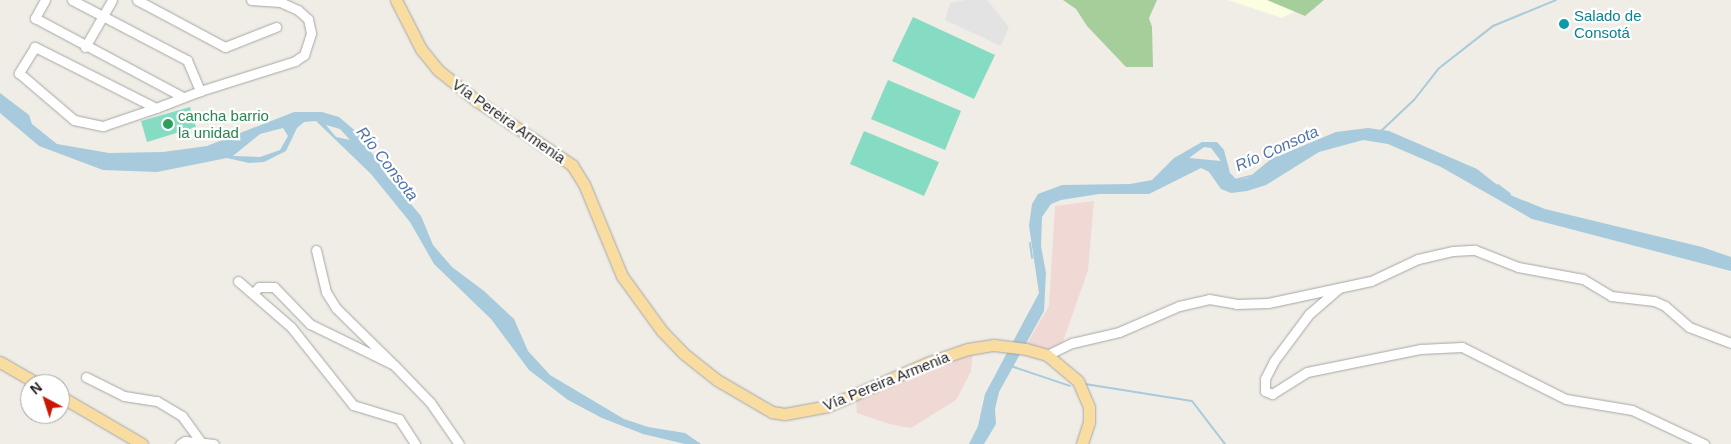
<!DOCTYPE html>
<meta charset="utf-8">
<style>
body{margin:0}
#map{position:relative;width:1731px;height:444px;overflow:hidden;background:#efede5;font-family:Helvetica,sans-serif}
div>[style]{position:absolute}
.commercial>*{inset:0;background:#f0d9d5}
.education>*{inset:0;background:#fbfee0}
.forest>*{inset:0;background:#a5ce9b}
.pitch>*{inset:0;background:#86dcc3}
.parking>*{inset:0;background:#e3e3e3}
.water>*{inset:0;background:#a7cbdc}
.stream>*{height:2px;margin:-1px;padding:0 1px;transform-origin:1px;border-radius:1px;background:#a7cbdc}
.roads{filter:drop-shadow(0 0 1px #a6a6a6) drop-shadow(0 0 1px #a6a6a6)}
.minor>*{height:9px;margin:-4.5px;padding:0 4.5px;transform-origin:4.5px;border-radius:4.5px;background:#fff}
.major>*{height:11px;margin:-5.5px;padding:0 5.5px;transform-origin:5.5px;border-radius:5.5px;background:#f9dca0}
.dots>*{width:14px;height:14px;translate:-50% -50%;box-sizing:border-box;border:2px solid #fff;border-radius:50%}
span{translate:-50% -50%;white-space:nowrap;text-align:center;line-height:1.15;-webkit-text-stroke:4.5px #fff;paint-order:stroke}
.culture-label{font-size:15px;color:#0d838f}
.left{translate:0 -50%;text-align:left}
.leisure-label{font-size:15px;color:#27864d}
.street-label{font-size:15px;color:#1f1f1f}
.water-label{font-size:16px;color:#4d74ac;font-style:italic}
.north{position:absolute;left:20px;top:374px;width:50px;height:50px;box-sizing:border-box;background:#fff;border:1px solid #a5a5a5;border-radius:50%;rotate:320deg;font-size:14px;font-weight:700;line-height:20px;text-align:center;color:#1f1f1f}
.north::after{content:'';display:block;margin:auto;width:18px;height:22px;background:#c81805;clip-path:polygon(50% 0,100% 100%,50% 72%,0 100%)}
</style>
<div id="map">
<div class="commercial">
<div style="clip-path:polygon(1094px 201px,1088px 270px,1063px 342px,1046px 352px,1026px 345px,1049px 306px,1055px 206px)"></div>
<div style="clip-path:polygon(973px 351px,971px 371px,956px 400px,911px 428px,889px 424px,857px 413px,856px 398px,864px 393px)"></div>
</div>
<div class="education">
<div style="clip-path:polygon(1228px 0,1317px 0,1282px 18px)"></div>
</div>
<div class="forest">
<div style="clip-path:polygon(1063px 0,1157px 0,1149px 18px,1152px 27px,1153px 67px,1126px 67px,1087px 26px,1076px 9px)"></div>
<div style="clip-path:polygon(1267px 0,1324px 0,1305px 16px)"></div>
</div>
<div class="pitch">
<div style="clip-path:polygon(913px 17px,995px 55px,974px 99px,892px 61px)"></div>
<div style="clip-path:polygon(888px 80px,961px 111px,945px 150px,871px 119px)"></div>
<div style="clip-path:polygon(190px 107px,196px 127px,147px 142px,141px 121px)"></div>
<div style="clip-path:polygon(864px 131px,939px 162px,924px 196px,850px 164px)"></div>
</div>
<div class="parking">
<div style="clip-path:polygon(965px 0,987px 0,1009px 27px,1001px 46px,945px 20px,950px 3px)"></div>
</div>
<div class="water">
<div style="clip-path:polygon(evenodd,0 93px,29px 115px,32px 124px,57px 144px,109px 153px,163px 152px,207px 146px,294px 112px,322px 112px,339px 117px,359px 134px,388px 177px,421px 216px,433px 245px,452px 267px,484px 291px,514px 319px,528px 351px,550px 375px,624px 419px,648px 427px,685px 433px,701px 444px,685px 444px,643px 434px,602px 418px,568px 400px,529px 370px,491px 319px,434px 264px,410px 222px,371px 174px,316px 121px,304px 122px,297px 128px,286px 151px,264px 162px,249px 163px,227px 158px,157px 172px,103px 170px,39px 146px,0 113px,0 93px,326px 125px,340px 129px,350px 140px,336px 137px,326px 125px,0 93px,283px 128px,288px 136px,280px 150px,260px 157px,233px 156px,260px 134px,283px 128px)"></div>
<div style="clip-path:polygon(evenodd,1368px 128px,1389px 131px,1477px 169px,1510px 195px,1545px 209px,1702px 247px,1731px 257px,1731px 271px,1532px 219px,1441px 167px,1388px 144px,1363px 140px,1319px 152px,1266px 185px,1247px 191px,1231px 193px,1221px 189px,1209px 172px,1201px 168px,1149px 194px,1099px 194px,1061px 200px,1051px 204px,1042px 217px,1041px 246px,1046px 273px,1044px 311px,999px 392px,995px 409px,996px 424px,984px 444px,969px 444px,978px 426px,985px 394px,1039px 293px,1029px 226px,1032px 204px,1038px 194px,1062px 185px,1130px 184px,1152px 180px,1174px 158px,1202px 142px,1217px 142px,1224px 150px,1230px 173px,1237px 180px,1248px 178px,1271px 159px,1336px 132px,1368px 128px,1204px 147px,1211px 148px,1221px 161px,1189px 158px,1204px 147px)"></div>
</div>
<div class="stream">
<div style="left:1380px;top:132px;width:47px;rotate:-43.3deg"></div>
<div style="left:1414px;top:100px;width:39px;rotate:-52deg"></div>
<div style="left:1438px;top:69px;width:70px;rotate:-38deg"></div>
<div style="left:1493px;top:26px;width:68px;rotate:-22.4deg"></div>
<div style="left:1235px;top:180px;width:16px;rotate:-15deg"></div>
<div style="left:1498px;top:185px;width:15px;rotate:37deg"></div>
<div style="left:1030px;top:243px;width:15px;rotate:82deg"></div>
<div style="left:1011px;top:366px;width:62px;rotate:18.7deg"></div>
<div style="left:1085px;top:384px;width:108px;rotate:9deg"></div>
<div style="left:1192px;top:401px;width:54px;rotate:52.5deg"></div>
</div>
<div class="roads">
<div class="minor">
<div style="left:45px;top:0;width:21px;rotate:119deg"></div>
<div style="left:35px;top:18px;width:168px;rotate:28.1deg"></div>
<div style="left:72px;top:0;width:130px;rotate:27.6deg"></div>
<div style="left:187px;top:60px;width:34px;rotate:67deg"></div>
<div style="left:137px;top:0;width:100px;rotate:28.1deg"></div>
<div style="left:225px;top:47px;width:55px;rotate:-21.4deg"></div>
<div style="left:85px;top:47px;width:54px;rotate:-60.1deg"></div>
<div style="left:156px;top:108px;width:136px;rotate:-153.2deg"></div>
<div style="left:35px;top:47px;width:31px;rotate:122deg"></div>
<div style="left:19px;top:73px;width:72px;rotate:40.5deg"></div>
<div style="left:74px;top:120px;width:30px;rotate:12deg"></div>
<div style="left:103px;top:126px;width:56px;rotate:-18.8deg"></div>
<div style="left:156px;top:108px;width:47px;rotate:-21.1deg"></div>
<div style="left:200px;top:91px;width:100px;rotate:-17.5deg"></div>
<div style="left:295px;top:61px;width:11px;rotate:-34deg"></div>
<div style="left:304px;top:55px;width:23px;rotate:-72deg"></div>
<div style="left:311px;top:33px;width:14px;rotate:-102deg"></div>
<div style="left:308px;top:19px;width:13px;rotate:-138deg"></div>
<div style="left:298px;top:10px;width:20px;rotate:-156deg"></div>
<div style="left:280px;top:2px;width:29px;rotate:-176deg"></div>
<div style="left:316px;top:250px;width:43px;rotate:76.6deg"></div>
<div style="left:326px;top:292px;width:19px;rotate:58deg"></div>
<div style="left:336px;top:308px;width:78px;rotate:44.5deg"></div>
<div style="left:238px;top:281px;width:70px;rotate:41deg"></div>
<div style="left:291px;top:327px;width:100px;rotate:51.5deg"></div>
<div style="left:353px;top:405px;width:48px;rotate:16.9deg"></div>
<div style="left:399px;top:419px;width:30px;rotate:57deg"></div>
<div style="left:1339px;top:288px;width:40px;rotate:139deg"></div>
<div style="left:1309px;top:314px;width:59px;rotate:126.7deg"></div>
<div style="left:1274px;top:361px;width:20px;rotate:117deg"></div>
<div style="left:1265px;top:379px;width:12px;rotate:90deg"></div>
<div style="left:1265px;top:391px;width:8px;rotate:23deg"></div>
<div style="left:1272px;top:394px;width:41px;rotate:-32.2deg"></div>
<div style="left:1307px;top:372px;width:115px;rotate:-11.5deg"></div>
<div style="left:1420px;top:349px;width:42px;rotate:-2.7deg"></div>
<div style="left:1462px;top:347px;width:116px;rotate:26.6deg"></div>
<div style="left:1566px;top:399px;width:67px;rotate:9.5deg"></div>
<div style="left:1632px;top:410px;width:80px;rotate:25.3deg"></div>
<div style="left:253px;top:293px;width:8px;rotate:-45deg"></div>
<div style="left:259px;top:287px;width:15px"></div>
<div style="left:274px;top:287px;width:52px;rotate:45.8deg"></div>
<div style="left:310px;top:324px;width:93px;rotate:26deg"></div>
<div style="left:394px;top:365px;width:52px;rotate:45.8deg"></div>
<div style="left:430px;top:402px;width:51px;rotate:55.4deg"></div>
<div style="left:1047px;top:355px;width:28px;rotate:-26deg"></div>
<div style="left:1072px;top:343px;width:48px;rotate:-13.2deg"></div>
<div style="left:1119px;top:332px;width:65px;rotate:-23.4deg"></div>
<div style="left:1179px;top:306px;width:31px;rotate:-13deg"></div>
<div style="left:1209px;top:299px;width:27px;rotate:10deg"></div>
<div style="left:1236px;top:304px;width:32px;rotate:-2deg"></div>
<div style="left:1268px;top:303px;width:105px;rotate:-12.1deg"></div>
<div style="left:1371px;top:281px;width:52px;rotate:-25.1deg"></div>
<div style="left:1418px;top:259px;width:36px;rotate:-13deg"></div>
<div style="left:1453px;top:251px;width:22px;rotate:-3deg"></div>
<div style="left:1475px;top:250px;width:46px;rotate:21.6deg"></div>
<div style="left:1518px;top:267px;width:66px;rotate:10.5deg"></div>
<div style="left:1583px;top:279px;width:33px;rotate:31deg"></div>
<div style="left:1611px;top:296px;width:43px;rotate:6.6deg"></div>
<div style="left:1654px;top:301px;width:12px;rotate:24deg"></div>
<div style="left:1665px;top:306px;width:32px;rotate:41deg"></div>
<div style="left:1689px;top:327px;width:45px;rotate:20.9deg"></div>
<div style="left:86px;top:377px;width:42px;rotate:26.6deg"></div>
<div style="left:124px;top:396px;width:33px;rotate:9deg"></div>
<div style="left:157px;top:401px;width:29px;rotate:31deg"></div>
<div style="left:182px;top:416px;width:32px;rotate:54deg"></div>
<div style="left:180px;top:444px;width:6px;rotate:-31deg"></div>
<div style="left:185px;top:441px;width:29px;rotate:6deg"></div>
</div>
<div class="major">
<div style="left:396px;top:0;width:55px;rotate:63deg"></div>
<div style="left:421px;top:49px;width:27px;rotate:51deg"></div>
<div style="left:438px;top:70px;width:50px;rotate:38.5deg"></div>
<div style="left:477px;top:101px;width:115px;rotate:34deg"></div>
<div style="left:572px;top:165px;width:22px;rotate:58deg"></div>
<div style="left:584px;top:184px;width:100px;rotate:67.6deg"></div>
<div style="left:622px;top:276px;width:68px;rotate:54deg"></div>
<div style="left:662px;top:331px;width:30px;rotate:46deg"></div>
<div style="left:683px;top:353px;width:43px;rotate:38.5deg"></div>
<div style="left:717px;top:380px;width:64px;rotate:30.2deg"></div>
<div style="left:772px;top:412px;width:13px;rotate:9deg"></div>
<div style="left:785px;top:414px;width:44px;rotate:-10.5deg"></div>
<div style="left:828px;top:406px;width:108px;rotate:-23.5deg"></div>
<div style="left:927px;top:363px;width:43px;rotate:-18.9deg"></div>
<div style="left:968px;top:349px;width:26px;rotate:-9deg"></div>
<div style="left:994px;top:345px;width:32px;rotate:7deg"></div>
<div style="left:1026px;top:349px;width:22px;rotate:16deg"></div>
<div style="left:1047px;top:355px;width:40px;rotate:40deg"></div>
<div style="left:1078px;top:381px;width:28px;rotate:67deg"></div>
<div style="left:1089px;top:407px;width:15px;rotate:90deg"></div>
<div style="left:1089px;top:422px;width:23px;rotate:108deg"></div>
<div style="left:0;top:362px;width:44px;rotate:30.1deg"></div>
<div style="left:60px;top:396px;width:95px;rotate:30.3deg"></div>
</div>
</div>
<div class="dots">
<div style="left:1564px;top:24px;background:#0f9aa8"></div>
<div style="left:168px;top:124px;background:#2e9e5b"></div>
</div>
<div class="culture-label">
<span class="left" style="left:1574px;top:24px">Salado de<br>Consotá</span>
</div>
<div class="leisure-label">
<span class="left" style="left:178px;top:124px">cancha barrio<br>la unidad</span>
</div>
<div class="street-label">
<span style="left:509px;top:121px;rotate:35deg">Vía Pereira Armenia</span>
<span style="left:886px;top:381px;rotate:-22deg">Vía Pereira Armenia</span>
</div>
<div class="water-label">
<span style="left:1277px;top:149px;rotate:-24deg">Río Consota</span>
<span style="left:387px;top:164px;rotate:52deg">Río Consota</span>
</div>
<div class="north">N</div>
</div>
